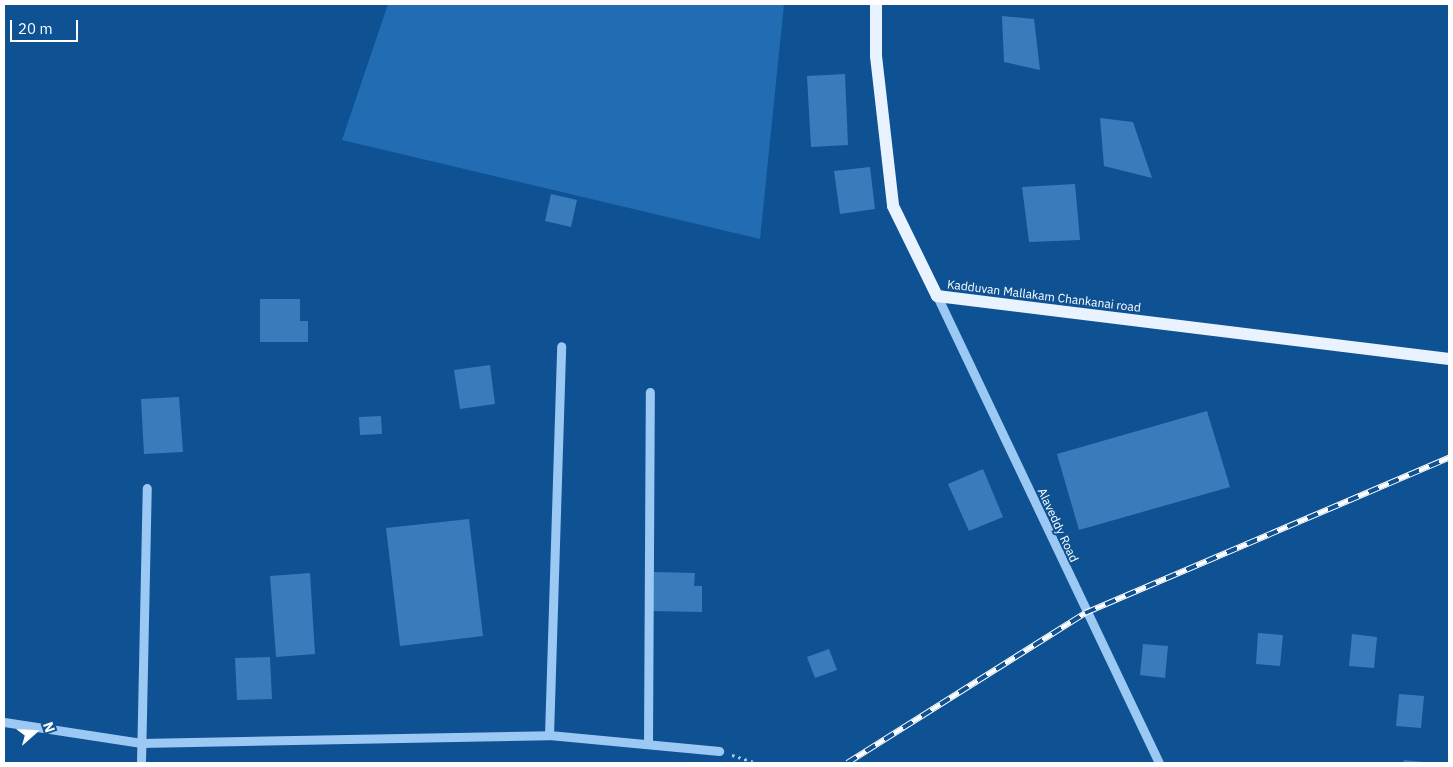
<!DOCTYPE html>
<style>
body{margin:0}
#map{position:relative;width:1453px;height:767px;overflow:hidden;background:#0f5293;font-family:"IBM Plex Sans",sans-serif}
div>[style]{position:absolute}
.green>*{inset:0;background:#216cb2}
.building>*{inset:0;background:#387cbb}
.path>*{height:3px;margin-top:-1.5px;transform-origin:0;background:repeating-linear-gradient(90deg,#9bc9f4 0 2.5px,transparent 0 6.5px)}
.minor>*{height:9px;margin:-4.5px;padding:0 4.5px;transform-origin:4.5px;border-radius:4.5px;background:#9bc9f4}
.major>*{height:12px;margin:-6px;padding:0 6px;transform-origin:6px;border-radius:6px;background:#e8f3ff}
.rail>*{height:5.5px;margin-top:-2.75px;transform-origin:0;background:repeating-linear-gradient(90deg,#0f5293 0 11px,#fff 0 22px);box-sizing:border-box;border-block:1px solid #fff}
span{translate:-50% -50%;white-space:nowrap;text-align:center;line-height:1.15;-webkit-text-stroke:4px #0f5293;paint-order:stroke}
.street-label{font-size:12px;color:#fff}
.frame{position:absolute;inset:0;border:5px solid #fff;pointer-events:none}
.north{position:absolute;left:10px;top:707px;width:50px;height:50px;-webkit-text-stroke:4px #0f5293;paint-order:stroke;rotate:71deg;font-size:14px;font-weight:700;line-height:20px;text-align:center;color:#fff}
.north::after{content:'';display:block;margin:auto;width:18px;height:22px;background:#fff;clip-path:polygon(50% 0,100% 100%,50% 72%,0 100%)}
.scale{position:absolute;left:10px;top:20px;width:68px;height:22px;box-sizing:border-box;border:2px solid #fff;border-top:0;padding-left:6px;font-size:15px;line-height:18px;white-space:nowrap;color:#fff;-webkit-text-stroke:4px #0f5293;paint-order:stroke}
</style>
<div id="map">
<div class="green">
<div style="clip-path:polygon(388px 4px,784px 4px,760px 239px,342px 140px)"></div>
</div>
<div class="building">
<div style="clip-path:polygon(1002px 16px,1034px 19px,1040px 70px,1004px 62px)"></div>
<div style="clip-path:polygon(845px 74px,848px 145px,811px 147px,807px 76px)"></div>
<div style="clip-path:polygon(1100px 118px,1133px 122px,1152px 178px,1104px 166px)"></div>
<div style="clip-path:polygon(870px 167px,875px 209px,840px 214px,834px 171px)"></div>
<div style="clip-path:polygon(1075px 184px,1080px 240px,1029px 242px,1022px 187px)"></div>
<div style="clip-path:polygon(551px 194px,577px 200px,571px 227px,545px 221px)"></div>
<div style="clip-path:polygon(260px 299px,300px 299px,300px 321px,308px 321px,308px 342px,260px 342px)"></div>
<div style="clip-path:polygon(490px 365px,495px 404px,460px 409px,454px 370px)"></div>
<div style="clip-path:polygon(179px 397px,183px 452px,144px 454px,141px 399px)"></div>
<div style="clip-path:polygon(1207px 411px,1230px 487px,1079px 530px,1057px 454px)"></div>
<div style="clip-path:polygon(381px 416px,382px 434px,360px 435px,359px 417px)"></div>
<div style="clip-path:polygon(983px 469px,1003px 517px,969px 531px,948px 484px)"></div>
<div style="clip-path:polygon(469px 519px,483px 636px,400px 646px,386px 528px)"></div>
<div style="clip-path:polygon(654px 572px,695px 573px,694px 586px,702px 586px,702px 612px,653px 611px)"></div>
<div style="clip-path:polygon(310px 573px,315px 654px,276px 657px,270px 576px)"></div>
<div style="clip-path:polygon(1258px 633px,1283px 635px,1280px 666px,1256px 664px)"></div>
<div style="clip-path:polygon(1352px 634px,1377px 637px,1374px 668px,1349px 666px)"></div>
<div style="clip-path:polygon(1143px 644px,1168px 646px,1165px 678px,1140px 675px)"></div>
<div style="clip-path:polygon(829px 649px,837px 670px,815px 678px,807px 657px)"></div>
<div style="clip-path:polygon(270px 657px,272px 699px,237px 700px,235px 658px)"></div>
<div style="clip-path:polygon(1399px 694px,1424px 696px,1421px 728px,1396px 726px)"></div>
<div style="clip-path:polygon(1404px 760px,1423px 762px,1423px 763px,1403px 763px)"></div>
</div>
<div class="path">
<div style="left:732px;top:755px;width:26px;rotate:18deg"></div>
</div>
<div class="minor">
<div style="left:937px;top:296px;width:517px;rotate:64.57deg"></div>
<div style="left:4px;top:722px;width:139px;rotate:8.7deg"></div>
<div style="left:141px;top:743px;width:408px;rotate:-1.1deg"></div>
<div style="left:549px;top:735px;width:171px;rotate:5.4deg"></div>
<div style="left:549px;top:735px;width:389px;rotate:-88.2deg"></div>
<div style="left:648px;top:744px;width:352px;rotate:-89.7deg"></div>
<div style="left:141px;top:763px;width:275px;rotate:-88.8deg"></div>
</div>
<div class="major">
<div style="left:876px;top:4px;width:52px;rotate:90deg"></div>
<div style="left:876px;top:56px;width:151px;rotate:83.5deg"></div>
<div style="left:893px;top:206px;width:100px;rotate:63.9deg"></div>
<div style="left:937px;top:296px;width:516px;rotate:7.01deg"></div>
</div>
<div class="rail">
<div style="left:847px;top:763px;width:281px;rotate:-32.2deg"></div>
<div style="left:1085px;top:613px;width:396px;rotate:-23.1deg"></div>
</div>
<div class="street-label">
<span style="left:1044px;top:296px;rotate:7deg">Kadduvan Mallakam Chankanai road</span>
<span style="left:1058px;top:525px;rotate:65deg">Alaveddy Road</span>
</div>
<div class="frame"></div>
<div class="north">N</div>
<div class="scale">20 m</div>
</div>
